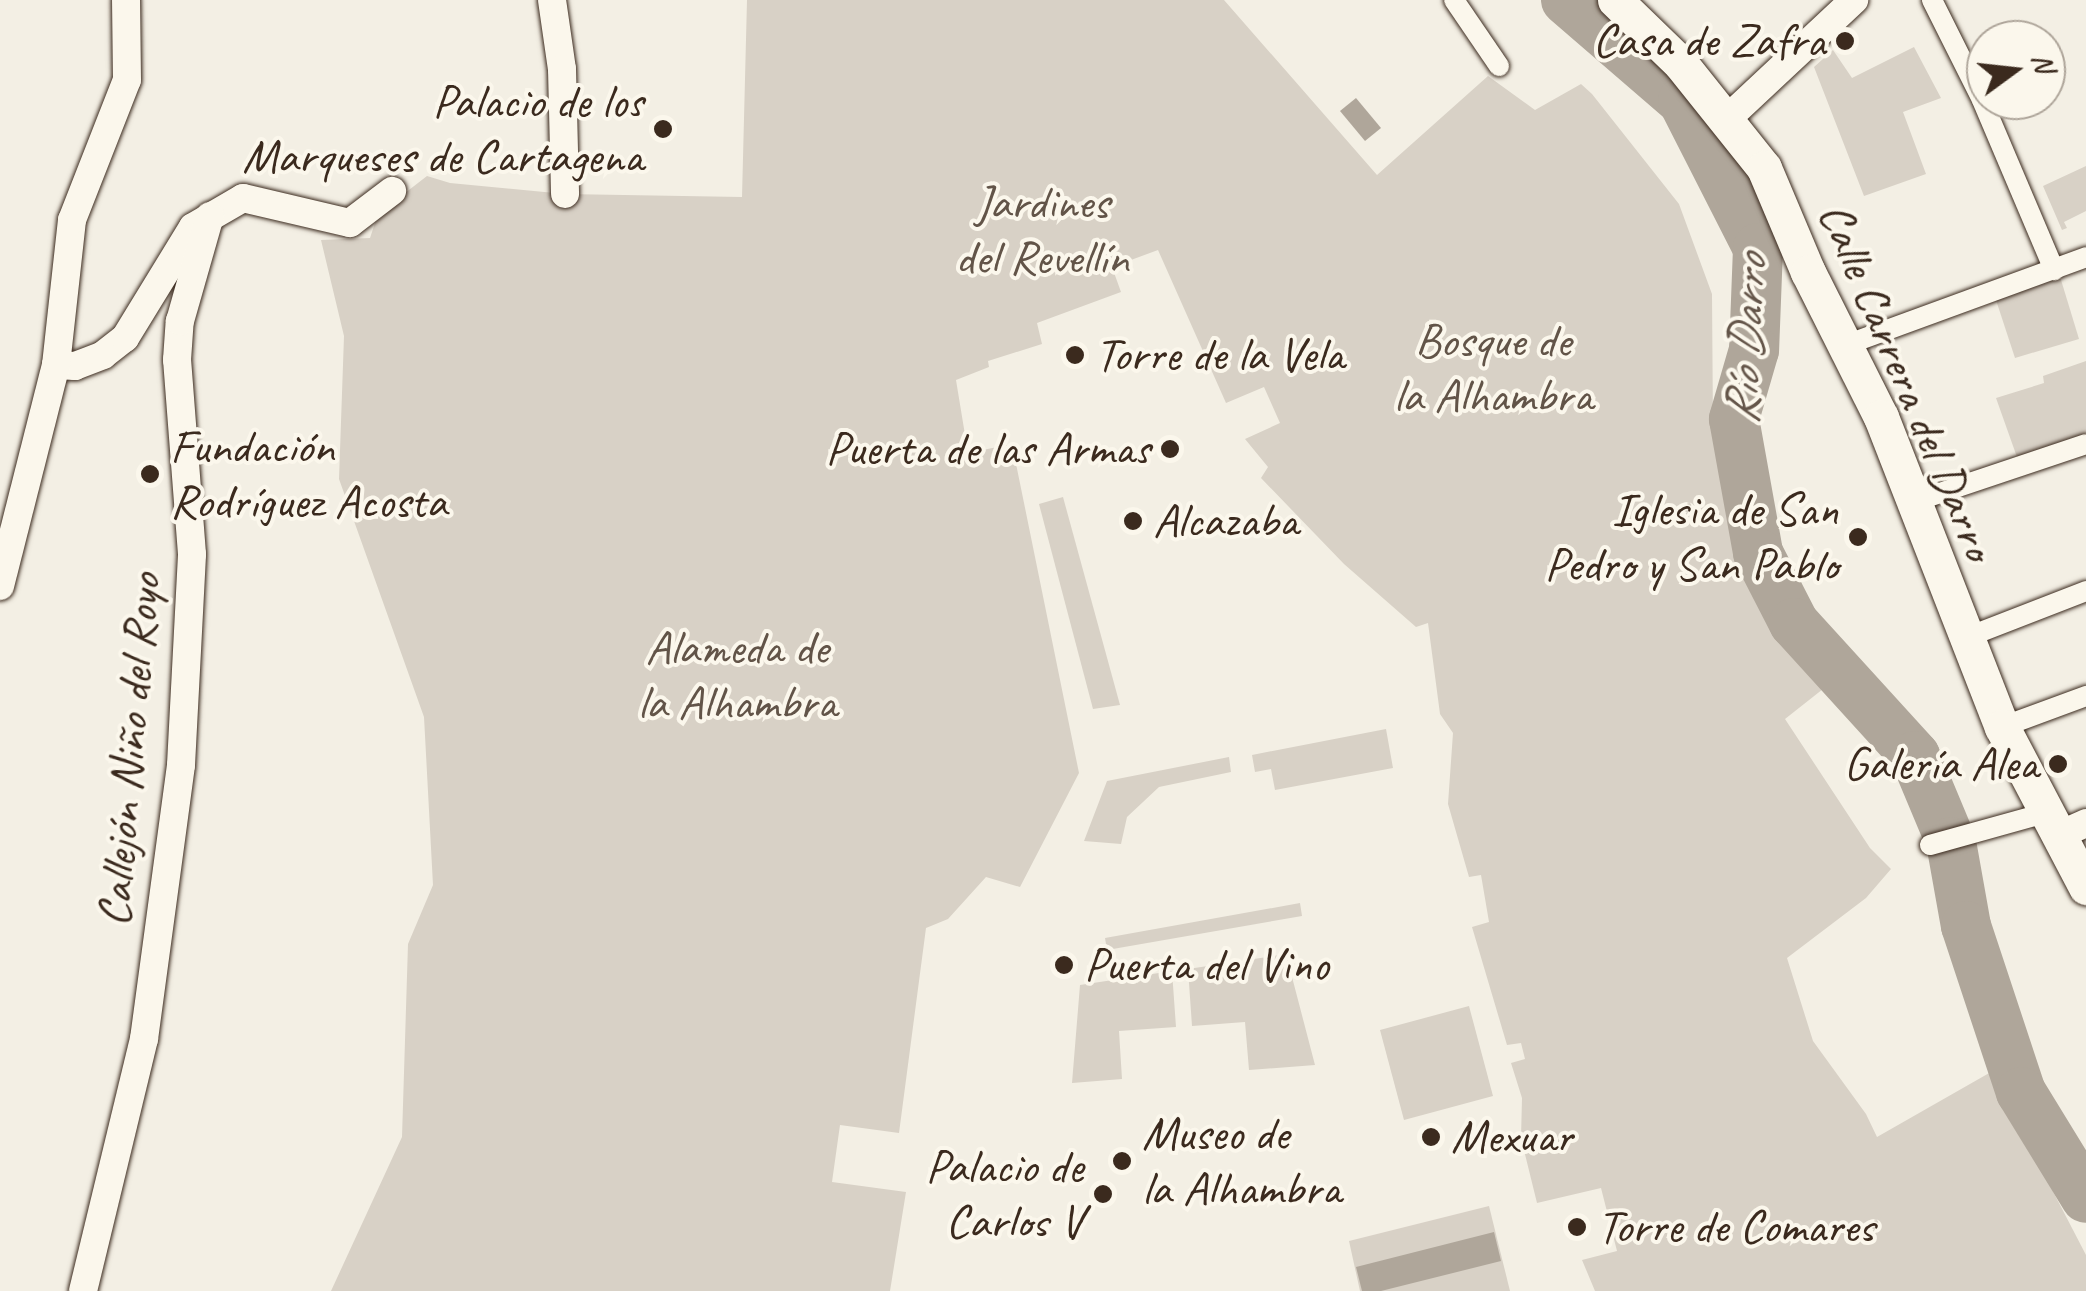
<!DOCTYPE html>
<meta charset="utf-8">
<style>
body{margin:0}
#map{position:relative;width:2086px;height:1291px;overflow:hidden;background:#f3efe4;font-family:Caveat,sans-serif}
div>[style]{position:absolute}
.green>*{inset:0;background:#d8d1c6}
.water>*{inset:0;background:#afa69a}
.river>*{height:50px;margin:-25px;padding:0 25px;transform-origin:25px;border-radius:25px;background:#afa69a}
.roads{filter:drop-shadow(0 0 2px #3b2a1e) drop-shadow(0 0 2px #3b2a1e)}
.pedestrian>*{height:20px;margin:-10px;padding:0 10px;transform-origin:10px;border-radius:10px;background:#fbf7ec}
.minor>*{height:28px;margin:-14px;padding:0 14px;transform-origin:14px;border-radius:14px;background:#fbf7ec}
.tertiary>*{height:35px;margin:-17.5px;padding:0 17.5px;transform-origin:17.5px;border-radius:17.5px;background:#fbf7ec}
.dots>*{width:28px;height:28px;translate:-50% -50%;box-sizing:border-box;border:5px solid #fbf7ec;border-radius:50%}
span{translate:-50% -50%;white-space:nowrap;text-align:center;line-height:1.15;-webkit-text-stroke:8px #fbf7ec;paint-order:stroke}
.poi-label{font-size:48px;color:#3b2a1e}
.right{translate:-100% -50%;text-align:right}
.left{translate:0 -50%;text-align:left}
.park-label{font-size:48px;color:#625448}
.street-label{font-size:48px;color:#3b2a1e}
.water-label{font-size:50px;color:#645549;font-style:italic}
.north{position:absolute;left:1966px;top:20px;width:100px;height:100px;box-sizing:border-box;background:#fbf7ec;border:2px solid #aea59a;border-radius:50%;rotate:75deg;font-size:28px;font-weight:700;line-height:40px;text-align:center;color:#3b2a1e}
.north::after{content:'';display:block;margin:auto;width:35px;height:45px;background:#3b2a1e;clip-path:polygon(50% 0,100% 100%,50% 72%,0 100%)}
</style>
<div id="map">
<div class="green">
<div style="clip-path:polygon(747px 0,1224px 0,1377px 175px,1488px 76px,1535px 110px,1581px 84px,1592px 94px,1679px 204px,1712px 294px,1713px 428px,1738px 562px,1823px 689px,1785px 719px,1870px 848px,1891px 869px,1866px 898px,1787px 958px,1813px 1041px,1866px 1114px,1877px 1137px,1991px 1072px,2086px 1255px,2086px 1291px,1595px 1291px,1582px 1260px,1617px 1251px,1601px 1188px,1537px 1203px,1521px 1138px,1522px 1098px,1511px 1063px,1525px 1059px,1521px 1043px,1507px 1045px,1472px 927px,1489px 922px,1481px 875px,1469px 877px,1448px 804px,1453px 733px,1440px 714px,1428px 623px,1416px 627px,1344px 564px,1261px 478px,1268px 467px,1245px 439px,1280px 423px,1264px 387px,1226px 403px,1158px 250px,1112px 267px,1121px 292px,1037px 323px,1042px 344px,988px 361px,989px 367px,956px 380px,968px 453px,1012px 444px,1079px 773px,1020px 887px,986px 877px,948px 919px,926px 928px,899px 1133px,840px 1125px,832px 1182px,906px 1192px,890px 1291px,331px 1291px,402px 1137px,408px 944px,433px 885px,424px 717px,339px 479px,344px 336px,321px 240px,370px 238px,378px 214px,427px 176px,450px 183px,565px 194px,742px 197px)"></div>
<div style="clip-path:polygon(1914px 47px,1941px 98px,1903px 112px,1926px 174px,1864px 196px,1814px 67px,1833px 50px,1852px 78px)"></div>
<div style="clip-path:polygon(2086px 166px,2086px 211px,2064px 222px,2067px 228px,2062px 230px,2043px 186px)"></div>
<div style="clip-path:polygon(2058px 270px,2079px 339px,2015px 358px,1995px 297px)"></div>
<div style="clip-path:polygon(2086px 361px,2086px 440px,2018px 460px,1996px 398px,2044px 383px,2043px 376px)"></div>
<div style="clip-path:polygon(1063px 497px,1120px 705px,1093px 709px,1039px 504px)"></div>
<div style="clip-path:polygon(1386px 729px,1393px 768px,1275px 790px,1271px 769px,1255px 772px,1252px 755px)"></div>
<div style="clip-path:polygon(1229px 757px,1231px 772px,1159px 787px,1127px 817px,1121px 844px,1084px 841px,1107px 781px)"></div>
<div style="clip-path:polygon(1300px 903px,1302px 916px,1107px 950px,1105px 938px)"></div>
<div style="clip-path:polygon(1286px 954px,1315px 1065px,1249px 1070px,1245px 1022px,1192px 1026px,1188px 969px)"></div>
<div style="clip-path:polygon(1172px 971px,1176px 1027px,1119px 1031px,1122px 1079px,1072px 1083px,1080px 985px)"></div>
<div style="clip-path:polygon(1469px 1006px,1493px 1096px,1404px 1120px,1380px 1030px)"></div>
<div style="clip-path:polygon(1489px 1206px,1510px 1291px,1360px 1291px,1349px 1241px)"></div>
</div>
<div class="water">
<div style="clip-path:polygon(1356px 98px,1381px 128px,1365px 141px,1340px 111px)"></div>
<div style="clip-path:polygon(1494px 1232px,1501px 1261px,1381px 1291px,1362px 1291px,1356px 1267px)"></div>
</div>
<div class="river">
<div style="left:1566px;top:0;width:155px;rotate:40.8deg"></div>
<div style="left:1683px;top:101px;width:165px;rotate:63deg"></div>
<div style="left:1758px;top:248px;width:102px;rotate:92.2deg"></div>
<div style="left:1754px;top:350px;width:72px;rotate:106.2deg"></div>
<div style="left:1734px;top:419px;width:136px;rotate:79.8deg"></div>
<div style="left:1758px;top:553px;width:79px;rotate:62.8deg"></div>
<div style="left:1794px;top:623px;width:180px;rotate:47.7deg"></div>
<div style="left:1915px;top:756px;width:93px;rotate:67.3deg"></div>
<div style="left:1951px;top:842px;width:85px;rotate:79.9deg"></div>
<div style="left:1966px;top:926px;width:175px;rotate:71.7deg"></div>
<div style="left:2021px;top:1092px;width:124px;rotate:58.5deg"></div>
</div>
<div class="roads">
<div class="pedestrian">
<div style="left:1454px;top:0;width:80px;rotate:55.7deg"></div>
<div style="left:1932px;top:0;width:112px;rotate:63.4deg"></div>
<div style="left:1982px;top:100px;width:185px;rotate:67deg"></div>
<div style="left:1846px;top:345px;width:256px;rotate:-20.1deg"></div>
<div style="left:1913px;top:502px;width:182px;rotate:-18.5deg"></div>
<div style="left:1965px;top:638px;width:130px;rotate:-21.2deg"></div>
<div style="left:2002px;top:727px;width:90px;rotate:-20.3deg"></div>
<div style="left:1930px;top:845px;width:119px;rotate:-15.5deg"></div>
</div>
<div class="minor">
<div style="left:552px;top:0;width:70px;rotate:81.8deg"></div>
<div style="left:562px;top:69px;width:125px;rotate:88.6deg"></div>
<div style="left:1728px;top:118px;width:173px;rotate:-43.1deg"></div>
<div style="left:56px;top:365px;width:19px;rotate:3deg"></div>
<div style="left:75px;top:366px;width:30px;rotate:-21deg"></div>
<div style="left:103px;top:355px;width:28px;rotate:-38deg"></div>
<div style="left:125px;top:338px;width:130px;rotate:-58.5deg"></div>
<div style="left:193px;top:227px;width:58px;rotate:-30.1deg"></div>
<div style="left:243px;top:198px;width:110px;rotate:13.2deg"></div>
<div style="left:350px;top:223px;width:53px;rotate:-37.3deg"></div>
<div style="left:0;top:586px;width:228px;rotate:-75.8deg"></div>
<div style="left:56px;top:365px;width:146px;rotate:-83.7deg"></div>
<div style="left:72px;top:220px;width:150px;rotate:-68.6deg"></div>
<div style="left:127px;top:80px;width:80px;rotate:-90.7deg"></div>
<div style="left:2057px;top:836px;width:32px;rotate:-24deg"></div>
<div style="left:83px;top:1291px;width:259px;rotate:-76.4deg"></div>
<div style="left:144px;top:1039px;width:276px;rotate:-82.3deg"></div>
<div style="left:181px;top:765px;width:211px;rotate:-87deg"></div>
<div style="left:192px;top:554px;width:195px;rotate:-94.4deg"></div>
<div style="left:177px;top:360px;width:39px;rotate:-86deg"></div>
<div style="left:180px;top:321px;width:109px;rotate:-74.1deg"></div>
</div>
<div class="tertiary">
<div style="left:1615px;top:0;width:92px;rotate:44.1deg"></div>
<div style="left:1681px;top:64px;width:133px;rotate:51.4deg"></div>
<div style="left:1764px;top:168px;width:113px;rotate:67.1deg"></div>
<div style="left:1808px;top:272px;width:162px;rotate:63.3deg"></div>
<div style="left:1881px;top:417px;width:333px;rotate:68.7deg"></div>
<div style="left:2002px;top:727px;width:181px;rotate:62.3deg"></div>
</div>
</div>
<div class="dots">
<div style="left:1845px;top:41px;background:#3b2a1e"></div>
<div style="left:663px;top:129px;background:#3b2a1e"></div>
<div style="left:1075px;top:355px;background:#3b2a1e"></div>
<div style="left:1170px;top:449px;background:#3b2a1e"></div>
<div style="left:150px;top:474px;background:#3b2a1e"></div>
<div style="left:1133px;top:521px;background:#3b2a1e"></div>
<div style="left:1858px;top:537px;background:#3b2a1e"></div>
<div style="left:2058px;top:764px;background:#3b2a1e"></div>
<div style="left:1064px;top:965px;background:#3b2a1e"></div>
<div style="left:1431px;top:1137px;background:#3b2a1e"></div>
<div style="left:1122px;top:1161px;background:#3b2a1e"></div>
<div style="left:1103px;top:1194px;background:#3b2a1e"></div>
<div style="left:1577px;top:1227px;background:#3b2a1e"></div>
</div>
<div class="poi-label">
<span class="right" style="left:1825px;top:41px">Casa de Zafra</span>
<span class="right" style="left:643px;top:129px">Palacio de los<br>Marqueses de Cartagena</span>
<span class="left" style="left:1095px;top:355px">Torre de la Vela</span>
<span class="left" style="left:170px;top:474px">Fundación<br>Rodríguez Acosta</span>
<span class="right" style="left:1150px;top:449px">Puerta de las Armas</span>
<span class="right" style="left:1838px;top:537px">Iglesia de San<br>Pedro y San Pablo</span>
<span class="left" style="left:1153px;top:521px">Alcazaba</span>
<span class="right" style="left:2038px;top:764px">Galería Alea</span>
<span class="left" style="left:1084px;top:965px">Puerta del Vino</span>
<span class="left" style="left:1142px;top:1161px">Museo de<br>la Alhambra</span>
<span class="left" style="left:1451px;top:1137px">Mexuar</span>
<span class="right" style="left:1083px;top:1194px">Palacio de<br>Carlos V</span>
<span class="left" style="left:1597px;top:1227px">Torre de Comares</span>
</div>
<div class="park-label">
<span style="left:1042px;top:230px">Jardines<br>del Revellín</span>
<span style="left:1493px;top:368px">Bosque de<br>la Alhambra</span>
<span style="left:737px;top:675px">Alameda de<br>la Alhambra</span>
</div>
<div class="street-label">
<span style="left:1907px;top:381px;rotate:67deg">Calle Carrera del Darro</span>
<span style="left:129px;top:750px;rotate:-85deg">Callejón Niño del Royo</span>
</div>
<div class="water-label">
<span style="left:1745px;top:340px;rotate:-87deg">Río Darro</span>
</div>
<div class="north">N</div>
</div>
